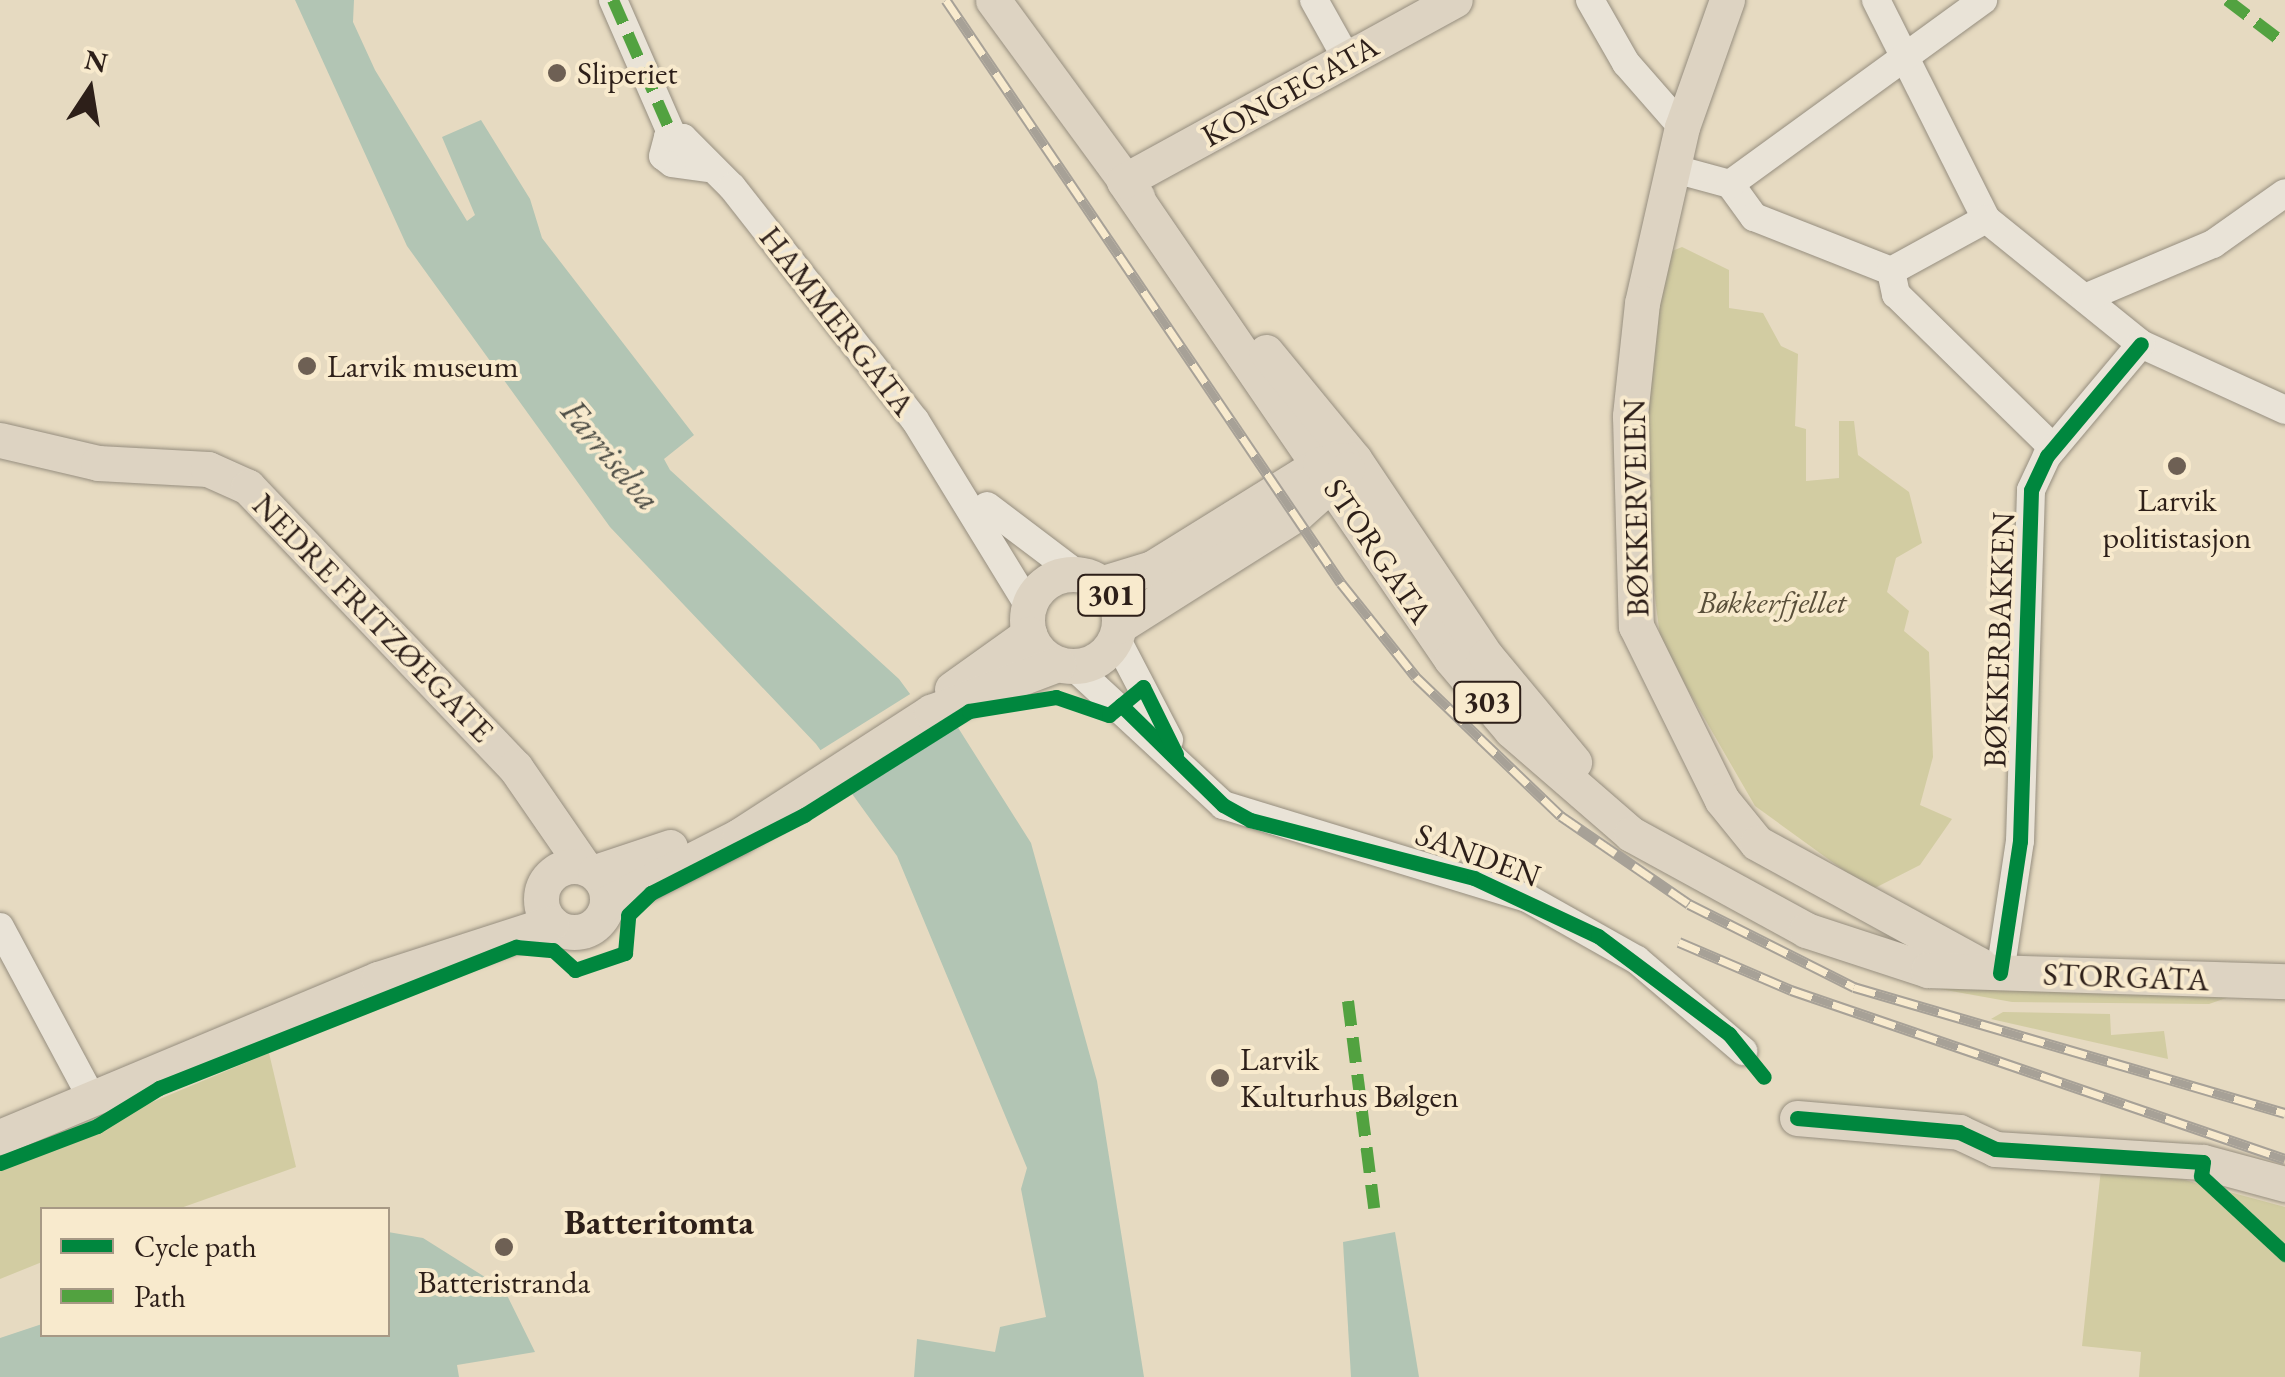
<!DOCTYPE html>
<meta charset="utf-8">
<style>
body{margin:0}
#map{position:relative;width:2285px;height:1377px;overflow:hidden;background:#e6dac1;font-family:"EB Garamond",serif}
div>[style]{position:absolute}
.green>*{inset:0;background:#d2cca2}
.water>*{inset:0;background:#b2c5b4}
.pier>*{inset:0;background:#e6dac1}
.roads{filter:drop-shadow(0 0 2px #968e7f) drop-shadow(0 0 2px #968e7f)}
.minor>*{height:28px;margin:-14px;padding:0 14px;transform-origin:14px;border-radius:14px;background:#e9e3d7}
.major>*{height:35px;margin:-17.5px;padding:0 17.5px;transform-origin:17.5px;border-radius:17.5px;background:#ddd3c2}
.major>.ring{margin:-17.5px;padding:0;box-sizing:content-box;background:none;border:35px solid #ddd3c2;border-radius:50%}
.rail>*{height:11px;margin-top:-5.5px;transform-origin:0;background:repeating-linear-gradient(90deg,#f8eacd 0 22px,#a7a197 0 44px);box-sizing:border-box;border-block:2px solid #a7a197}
.quiet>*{height:12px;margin-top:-6px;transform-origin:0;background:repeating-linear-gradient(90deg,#52a240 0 25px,transparent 0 37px)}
.cycleway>*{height:15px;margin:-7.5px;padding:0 7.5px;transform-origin:7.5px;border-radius:7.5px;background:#00873e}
.dots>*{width:28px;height:28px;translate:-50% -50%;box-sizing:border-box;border:5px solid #f8eacd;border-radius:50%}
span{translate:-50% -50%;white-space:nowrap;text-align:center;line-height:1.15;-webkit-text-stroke:8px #f8eacd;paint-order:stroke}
.shield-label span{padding:2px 8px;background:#f8eacd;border:2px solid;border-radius:8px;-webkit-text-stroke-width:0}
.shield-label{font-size:30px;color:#2d1f19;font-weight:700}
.poi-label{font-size:32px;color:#2d1f19}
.left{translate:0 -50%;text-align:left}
.street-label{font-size:32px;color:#2d1f19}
.park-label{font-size:32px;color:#594f3a;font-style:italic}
.water-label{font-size:35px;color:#4e4e46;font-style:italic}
.neighbourhood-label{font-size:35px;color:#2d1f19;font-weight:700}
.legend{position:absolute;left:40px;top:1207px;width:350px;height:130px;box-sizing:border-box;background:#f8eacd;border:2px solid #a79985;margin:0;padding:12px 18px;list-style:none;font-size:30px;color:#2d1f19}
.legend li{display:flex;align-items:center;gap:20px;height:50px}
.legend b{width:50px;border:2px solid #a79985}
.north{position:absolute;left:40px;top:40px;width:100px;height:100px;-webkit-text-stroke:8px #f8eacd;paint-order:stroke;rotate:12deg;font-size:28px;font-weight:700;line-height:40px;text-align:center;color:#2d1f19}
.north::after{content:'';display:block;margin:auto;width:35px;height:45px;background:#2d1f19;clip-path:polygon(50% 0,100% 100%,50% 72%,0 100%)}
</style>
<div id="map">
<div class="green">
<div style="clip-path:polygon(1682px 247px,1729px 270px,1729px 308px,1763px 313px,1781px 346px,1798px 354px,1795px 426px,1806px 429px,1806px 481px,1839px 478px,1839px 421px,1854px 421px,1858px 455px,1909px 492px,1922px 543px,1896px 558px,1887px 592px,1909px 611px,1904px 631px,1929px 652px,1933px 757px,1920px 805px,1952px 819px,1920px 865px,1871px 890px,1755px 806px,1661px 643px,1645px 523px,1650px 372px,1667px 253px)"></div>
<div style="clip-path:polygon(1940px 989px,1942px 987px,2229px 997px,2209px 1004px,2012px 1002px)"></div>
<div style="clip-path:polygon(2003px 1012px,2110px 1014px,2111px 1035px,2164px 1031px,2168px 1059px,1991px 1019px)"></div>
<div style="clip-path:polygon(269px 1053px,296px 1167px,178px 1209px,42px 1210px,42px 1262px,0 1279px,0 1166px)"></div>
<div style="clip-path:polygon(2101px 1169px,2170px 1176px,2285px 1207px,2285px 1377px,2139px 1377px,2141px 1352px,2082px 1346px)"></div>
</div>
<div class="water">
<div style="clip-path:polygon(295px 0,354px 0,353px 22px,375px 70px,467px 221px,475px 215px,442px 137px,481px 120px,530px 199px,542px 238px,694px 435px,664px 459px,670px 470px,899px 679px,941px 736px,957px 726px,1031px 843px,1097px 1081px,1144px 1377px,914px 1377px,917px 1339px,995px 1352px,1000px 1327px,1046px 1317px,1021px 1189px,1027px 1168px,897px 856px,816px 744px,610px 527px,407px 246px)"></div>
<div style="clip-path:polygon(388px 1232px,423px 1238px,504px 1289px,535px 1352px,457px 1365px,459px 1377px,0 1377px,0 1338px,42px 1324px,42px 1334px,388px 1334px)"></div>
<div style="clip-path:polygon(1395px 1232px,1419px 1377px,1351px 1377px,1343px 1242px)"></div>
</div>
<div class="pier">
<div style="clip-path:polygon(915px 691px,942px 729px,961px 723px,842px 797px,816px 753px)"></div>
</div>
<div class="roads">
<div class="minor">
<div style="left:613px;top:0;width:147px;rotate:66.4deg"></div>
<div style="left:1314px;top:0;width:68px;rotate:60.8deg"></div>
<div style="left:1590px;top:0;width:73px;rotate:60.3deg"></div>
<div style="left:1626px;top:63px;width:85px;rotate:48.8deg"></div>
<div style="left:1876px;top:0;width:245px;rotate:63.3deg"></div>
<div style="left:1986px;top:219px;width:199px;rotate:38.9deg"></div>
<div style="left:2141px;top:344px;width:158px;rotate:24.6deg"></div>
<div style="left:707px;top:168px;width:35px;rotate:-172deg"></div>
<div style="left:672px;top:163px;width:11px;rotate:-142deg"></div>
<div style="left:663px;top:156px;width:20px;rotate:-75deg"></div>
<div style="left:668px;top:137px;width:15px;rotate:4deg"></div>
<div style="left:683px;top:138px;width:69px;rotate:45deg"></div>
<div style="left:732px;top:187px;width:296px;rotate:51.9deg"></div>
<div style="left:915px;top:420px;width:218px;rotate:58.5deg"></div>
<div style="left:1671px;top:168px;width:61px;rotate:15.2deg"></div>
<div style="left:1730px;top:184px;width:41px;rotate:54deg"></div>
<div style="left:1754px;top:217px;width:147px;rotate:21.5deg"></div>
<div style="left:1730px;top:184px;width:313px;rotate:-36deg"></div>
<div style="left:1891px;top:271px;width:24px;rotate:78deg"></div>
<div style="left:1896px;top:294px;width:220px;rotate:44.4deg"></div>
<div style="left:1891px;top:271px;width:108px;rotate:-28.7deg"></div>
<div style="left:2085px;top:298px;width:139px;rotate:-22.9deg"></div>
<div style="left:2213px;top:244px;width:88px;rotate:-35.3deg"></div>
<div style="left:987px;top:506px;width:113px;rotate:37.1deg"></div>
<div style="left:1116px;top:638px;width:115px;rotate:62.5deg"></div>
<div style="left:1073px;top:666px;width:205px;rotate:42.8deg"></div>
<div style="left:1223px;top:805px;width:318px;rotate:17deg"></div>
<div style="left:1527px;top:898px;width:126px;rotate:29.4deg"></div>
<div style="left:1637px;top:960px;width:140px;rotate:40.6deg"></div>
<div style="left:0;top:927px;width:193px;rotate:61.8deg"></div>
<div style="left:2000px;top:973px;width:134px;rotate:-81.4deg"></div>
<div style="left:2020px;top:841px;width:351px;rotate:-88.2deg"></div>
<div style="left:2031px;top:490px;width:38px;rotate:-65deg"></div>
<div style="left:2047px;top:456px;width:146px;rotate:-50deg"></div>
</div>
<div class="major">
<div style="left:993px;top:0;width:244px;rotate:53.8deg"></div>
<div style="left:1727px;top:0;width:135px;rotate:109.5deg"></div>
<div style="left:1682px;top:127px;width:180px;rotate:102.8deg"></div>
<div style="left:1642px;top:303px;width:114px;rotate:96.1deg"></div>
<div style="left:1630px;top:416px;width:210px;rotate:88.4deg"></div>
<div style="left:1636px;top:626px;width:194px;rotate:63.7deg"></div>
<div style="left:1722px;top:800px;width:55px;rotate:50.9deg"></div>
<div style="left:1757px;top:843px;width:254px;rotate:28.7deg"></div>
<div style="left:1124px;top:181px;width:579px;rotate:55.62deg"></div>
<div style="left:1451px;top:659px;width:93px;rotate:49.8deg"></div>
<div style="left:1511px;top:730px;width:159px;rotate:40.9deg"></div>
<div style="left:1631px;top:834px;width:200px;rotate:28.7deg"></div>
<div style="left:1806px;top:930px;width:128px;rotate:18.2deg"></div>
<div style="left:1928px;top:970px;width:357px;rotate:1.8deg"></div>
<div style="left:1124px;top:181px;width:377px;rotate:-28.7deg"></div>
<div style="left:1266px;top:352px;width:139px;rotate:50.6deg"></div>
<div style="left:1354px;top:459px;width:237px;rotate:56.2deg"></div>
<div style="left:1486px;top:656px;width:138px;rotate:50.3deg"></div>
<div style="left:0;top:440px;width:101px;rotate:13.2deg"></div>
<div style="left:98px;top:463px;width:110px;rotate:3.1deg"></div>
<div style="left:208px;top:469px;width:44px;rotate:24.2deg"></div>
<div style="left:248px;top:487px;width:387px;rotate:46.4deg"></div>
<div style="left:515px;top:767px;width:121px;rotate:55.4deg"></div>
<div class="ring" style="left:1027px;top:574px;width:57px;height:57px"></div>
<div style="left:1100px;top:584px;width:54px;rotate:-17.1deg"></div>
<div style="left:1152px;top:568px;width:198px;rotate:-31.8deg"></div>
<div style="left:1320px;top:464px;width:23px;rotate:-10deg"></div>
<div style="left:1119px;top:626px;width:212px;rotate:-32.3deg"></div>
<div style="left:1298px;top:513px;width:66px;rotate:-41.9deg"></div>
<div style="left:952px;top:689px;width:95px;rotate:-35.5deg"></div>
<div class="ring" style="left:541px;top:866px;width:31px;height:31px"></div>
<div style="left:595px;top:872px;width:79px;rotate:-18.4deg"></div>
<div style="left:607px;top:903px;width:148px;rotate:-26.9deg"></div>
<div style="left:739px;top:836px;width:229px;rotate:-32.9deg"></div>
<div style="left:931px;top:712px;width:136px;rotate:-20.7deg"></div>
<div style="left:1797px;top:1118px;width:163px;rotate:4.9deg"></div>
<div style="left:1959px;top:1132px;width:40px;rotate:25deg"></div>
<div style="left:1995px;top:1149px;width:208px;rotate:3.6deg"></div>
<div style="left:2203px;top:1162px;width:85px;rotate:15deg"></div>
<div style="left:0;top:1137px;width:410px;rotate:-22.7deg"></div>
<div style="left:378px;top:979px;width:182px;rotate:-17.9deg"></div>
</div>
</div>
<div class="rail">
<div style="left:946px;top:0;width:704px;rotate:55.88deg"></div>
<div style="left:1341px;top:583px;width:120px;rotate:51.4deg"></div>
<div style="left:1416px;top:677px;width:201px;rotate:43.8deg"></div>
<div style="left:1561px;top:816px;width:155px;rotate:34.5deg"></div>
<div style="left:1689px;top:904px;width:185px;rotate:26.7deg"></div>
<div style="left:1854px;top:987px;width:449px;rotate:16.3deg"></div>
<div style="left:1679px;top:942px;width:122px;rotate:23.2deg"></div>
<div style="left:1791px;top:990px;width:522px;rotate:18.89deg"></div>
</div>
<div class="quiet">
<div style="left:613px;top:0;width:147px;rotate:66.4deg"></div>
<div style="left:2227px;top:0;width:73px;rotate:37.2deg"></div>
<div style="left:1348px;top:1001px;width:209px;rotate:82.8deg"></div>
</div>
<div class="cycleway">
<div style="left:1121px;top:705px;width:143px;rotate:44.4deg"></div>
<div style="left:1223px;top:805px;width:31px;rotate:29deg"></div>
<div style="left:1250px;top:820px;width:231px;rotate:14.5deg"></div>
<div style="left:1474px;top:878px;width:137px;rotate:25.1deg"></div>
<div style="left:1598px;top:936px;width:164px;rotate:36.8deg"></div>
<div style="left:1729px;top:1034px;width:55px;rotate:50.9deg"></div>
<div style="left:2000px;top:973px;width:134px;rotate:-81.4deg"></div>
<div style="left:2020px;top:841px;width:351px;rotate:-88.2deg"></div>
<div style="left:2031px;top:490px;width:38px;rotate:-65deg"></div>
<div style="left:2047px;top:456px;width:146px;rotate:-50deg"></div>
<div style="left:1797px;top:1118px;width:163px;rotate:4.9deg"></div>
<div style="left:1959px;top:1132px;width:40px;rotate:25deg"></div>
<div style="left:1995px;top:1149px;width:208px;rotate:3.6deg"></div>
<div style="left:2203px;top:1162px;width:14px;rotate:98deg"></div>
<div style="left:2201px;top:1176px;width:115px;rotate:42.9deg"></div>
<div style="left:0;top:1163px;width:104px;rotate:-20.9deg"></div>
<div style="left:97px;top:1126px;width:73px;rotate:-31.5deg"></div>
<div style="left:159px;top:1088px;width:384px;rotate:-21.6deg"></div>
<div style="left:516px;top:947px;width:37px;rotate:5deg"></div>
<div style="left:553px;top:950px;width:30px;rotate:42deg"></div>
<div style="left:575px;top:970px;width:53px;rotate:-18.8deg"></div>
<div style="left:625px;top:953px;width:38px;rotate:-85deg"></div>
<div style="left:628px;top:915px;width:32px;rotate:-44deg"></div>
<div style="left:651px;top:893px;width:172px;rotate:-27deg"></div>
<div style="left:804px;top:815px;width:195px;rotate:-32.2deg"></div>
<div style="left:969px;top:711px;width:88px;rotate:-9.1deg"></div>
<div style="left:1056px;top:697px;width:56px;rotate:18.8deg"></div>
<div style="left:1109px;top:715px;width:44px;rotate:-39.5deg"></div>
<div style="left:1143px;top:687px;width:75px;rotate:63.8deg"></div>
</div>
<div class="dots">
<div style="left:557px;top:73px;background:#6e6054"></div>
<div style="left:307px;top:366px;background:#6e6054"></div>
<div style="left:2177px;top:466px;background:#6e6054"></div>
<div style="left:1220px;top:1078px;background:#6e6054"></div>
<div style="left:504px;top:1247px;background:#6e6054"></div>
</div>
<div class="shield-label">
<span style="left:1111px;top:595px">301</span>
<span style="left:1487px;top:702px">303</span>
</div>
<div class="poi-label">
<span class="left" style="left:577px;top:73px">Sliperiet</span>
<span class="left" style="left:327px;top:366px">Larvik museum</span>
<span style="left:2177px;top:519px">Larvik<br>politistasjon</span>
<span class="left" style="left:1240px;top:1078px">Larvik<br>Kulturhus Bølgen</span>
<span style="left:504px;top:1282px">Batteristranda</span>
</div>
<div class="street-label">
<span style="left:1290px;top:91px;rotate:-29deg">KONGEGATA</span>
<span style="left:837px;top:321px;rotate:52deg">HAMMERGATA</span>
<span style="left:1636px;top:508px;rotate:-91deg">BØKKERVEIEN</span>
<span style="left:1378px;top:551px;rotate:56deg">STORGATA</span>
<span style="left:373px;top:618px;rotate:46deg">NEDRE FRITZØEGATE</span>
<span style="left:1999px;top:640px;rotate:-88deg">BØKKERBAKKEN</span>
<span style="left:1478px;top:855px;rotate:20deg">SANDEN</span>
<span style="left:2126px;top:977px;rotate:2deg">STORGATA</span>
</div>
<div class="park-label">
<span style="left:1772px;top:602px">Bøkkerfjellet</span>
</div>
<div class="water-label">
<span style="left:611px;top:455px;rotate:50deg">Farriselva</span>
</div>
<div class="neighbourhood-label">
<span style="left:659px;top:1222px">Batteritomta</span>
</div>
<ul class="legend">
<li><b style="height:12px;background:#00873e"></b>Cycle path</li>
<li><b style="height:12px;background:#52a240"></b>Path</li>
</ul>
<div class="north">N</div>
</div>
